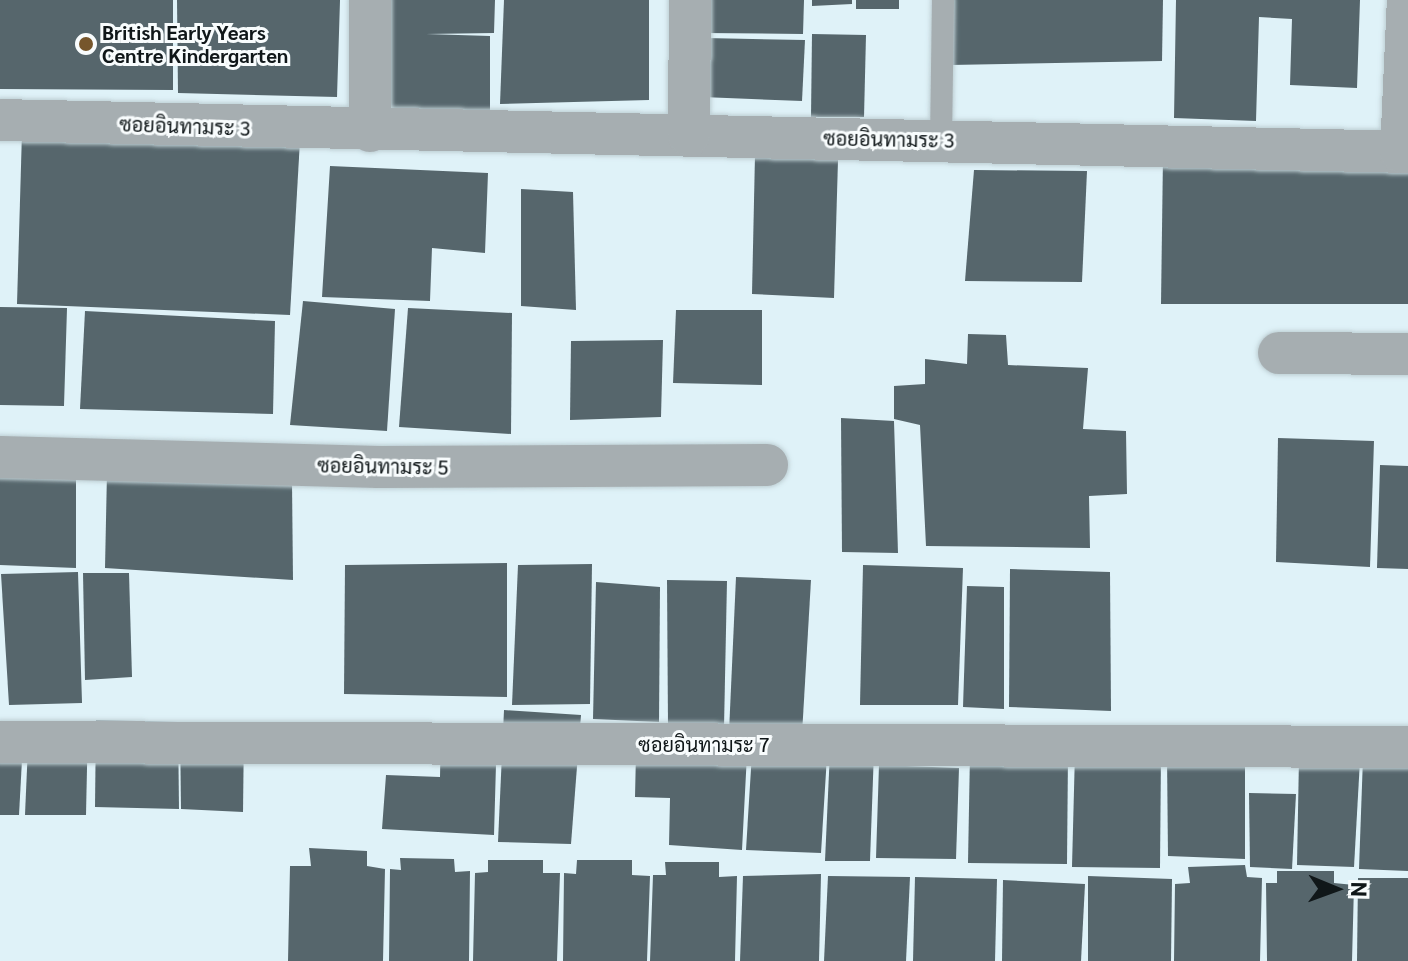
<!DOCTYPE html>
<meta charset="utf-8">
<style>
body{margin:0}
#map{position:relative;width:1408px;height:961px;overflow:hidden;background:#dff2f8;font-family:Georgia,Sarabun,serif}
div>[style]{position:absolute}
.building>*{inset:0;background:#56666c}
.roads{filter:drop-shadow(0 0 2px #becfd4) drop-shadow(0 0 2px #becfd4)}
.service>*{height:22px;margin:-11px;padding:0 11px;transform-origin:11px;border-radius:11px;background:#a6aeb1}
.minor>*{height:42px;margin:-21px;padding:0 21px;transform-origin:21px;border-radius:21px;background:#a6aeb1}
.dots>*{width:22px;height:22px;translate:-50% -50%;box-sizing:border-box;border:4px solid #f8fcfd;border-radius:50%}
span{translate:-50% -50%;white-space:nowrap;text-align:center;line-height:1.15;-webkit-text-stroke:6px #f8fcfd;paint-order:stroke}
.poi-label{font-size:20px;color:#101719;font-weight:700}
.left{translate:0 -50%;text-align:left}
.street-label{font-size:20px;color:#101719}
.north{position:absolute;left:1296px;top:849px;width:80px;height:80px;-webkit-text-stroke:6px #f8fcfd;paint-order:stroke;rotate:91deg;font-size:22px;font-weight:700;line-height:32px;text-align:center;color:#101719}
.north::after{content:'';display:block;margin:auto;width:28px;height:36px;background:#101719;clip-path:polygon(50% 0,100% 100%,50% 72%,0 100%)}
</style>
<div id="map">
<div class="building">
<div style="clip-path:polygon(0 0,173px 0,173px 90px,0 89px)"></div>
<div style="clip-path:polygon(177px 0,340px 0,337px 97px,178px 93px)"></div>
<div style="clip-path:polygon(384px 0,495px 0,494px 33px,426px 34px,490px 36px,490px 112px,381px 112px)"></div>
<div style="clip-path:polygon(504px 0,649px 0,649px 100px,500px 104px)"></div>
<div style="clip-path:polygon(706px 0,804px 0,803px 34px,704px 33px)"></div>
<div style="clip-path:polygon(812px 0,852px 0,852px 4px,812px 6px)"></div>
<div style="clip-path:polygon(856px 0,899px 0,899px 9px,856px 9px)"></div>
<div style="clip-path:polygon(952px 0,1163px 0,1162px 61px,950px 65px)"></div>
<div style="clip-path:polygon(1176px 0,1360px 0,1357px 88px,1290px 85px,1292px 19px,1259px 17px,1256px 121px,1174px 118px)"></div>
<div style="clip-path:polygon(812px 34px,866px 35px,864px 117px,811px 117px)"></div>
<div style="clip-path:polygon(705px 38px,805px 40px,802px 101px,702px 97px)"></div>
<div style="clip-path:polygon(22px 132px,300px 140px,290px 315px,17px 304px)"></div>
<div style="clip-path:polygon(755px 155px,838px 160px,834px 298px,752px 294px)"></div>
<div style="clip-path:polygon(1163px 156px,1408px 162px,1408px 304px,1161px 304px)"></div>
<div style="clip-path:polygon(330px 166px,488px 173px,485px 253px,432px 248px,430px 301px,322px 297px)"></div>
<div style="clip-path:polygon(974px 170px,1087px 171px,1082px 282px,965px 281px)"></div>
<div style="clip-path:polygon(521px 189px,573px 192px,576px 310px,521px 306px)"></div>
<div style="clip-path:polygon(303px 301px,395px 309px,387px 431px,290px 425px)"></div>
<div style="clip-path:polygon(0 307px,67px 308px,64px 406px,0 405px)"></div>
<div style="clip-path:polygon(408px 308px,512px 313px,511px 434px,399px 427px)"></div>
<div style="clip-path:polygon(676px 310px,762px 310px,762px 385px,673px 383px)"></div>
<div style="clip-path:polygon(85px 311px,275px 321px,273px 414px,80px 409px)"></div>
<div style="clip-path:polygon(968px 334px,1006px 335px,1008px 365px,1088px 368px,1083px 429px,1126px 431px,1127px 494px,1089px 496px,1090px 548px,926px 546px,920px 425px,894px 419px,894px 386px,925px 384px,925px 359px,967px 364px)"></div>
<div style="clip-path:polygon(663px 340px,661px 417px,570px 420px,571px 341px)"></div>
<div style="clip-path:polygon(841px 418px,894px 421px,898px 553px,842px 552px)"></div>
<div style="clip-path:polygon(1278px 438px,1374px 441px,1370px 567px,1276px 562px)"></div>
<div style="clip-path:polygon(1380px 465px,1408px 466px,1408px 569px,1377px 568px)"></div>
<div style="clip-path:polygon(0 470px,76px 471px,76px 568px,0 565px)"></div>
<div style="clip-path:polygon(107px 472px,292px 482px,293px 580px,105px 568px)"></div>
<div style="clip-path:polygon(507px 563px,507px 697px,344px 694px,345px 565px)"></div>
<div style="clip-path:polygon(592px 564px,590px 704px,512px 705px,518px 565px)"></div>
<div style="clip-path:polygon(863px 565px,963px 568px,958px 705px,860px 705px)"></div>
<div style="clip-path:polygon(1010px 569px,1110px 572px,1111px 711px,1009px 707px)"></div>
<div style="clip-path:polygon(78px 572px,82px 703px,9px 705px,1px 574px)"></div>
<div style="clip-path:polygon(83px 573px,129px 573px,132px 677px,85px 680px)"></div>
<div style="clip-path:polygon(736px 577px,811px 580px,802px 734px,729px 732px)"></div>
<div style="clip-path:polygon(667px 580px,727px 581px,724px 727px,668px 726px)"></div>
<div style="clip-path:polygon(596px 582px,660px 587px,659px 722px,593px 719px)"></div>
<div style="clip-path:polygon(967px 586px,1004px 587px,1004px 709px,963px 707px)"></div>
<div style="clip-path:polygon(504px 710px,581px 715px,571px 844px,498px 842px)"></div>
<div style="clip-path:polygon(96px 720px,178px 722px,179px 809px,95px 807px)"></div>
<div style="clip-path:polygon(88px 721px,86px 815px,25px 815px,29px 723px)"></div>
<div style="clip-path:polygon(0 723px,24px 723px,19px 815px,0 815px)"></div>
<div style="clip-path:polygon(441px 724px,497px 729px,494px 835px,382px 829px,386px 775px,440px 777px)"></div>
<div style="clip-path:polygon(180px 726px,244px 728px,243px 812px,181px 809px)"></div>
<div style="clip-path:polygon(1364px 730px,1408px 732px,1408px 871px,1359px 869px)"></div>
<div style="clip-path:polygon(748px 735px,742px 850px,669px 845px,670px 798px,635px 797px,636px 753px)"></div>
<div style="clip-path:polygon(753px 736px,828px 739px,821px 853px,746px 850px)"></div>
<div style="clip-path:polygon(830px 751px,874px 751px,870px 861px,825px 861px)"></div>
<div style="clip-path:polygon(1075px 752px,1161px 752px,1160px 868px,1072px 867px)"></div>
<div style="clip-path:polygon(970px 753px,1068px 754px,1067px 864px,968px 863px)"></div>
<div style="clip-path:polygon(1167px 755px,1245px 756px,1245px 859px,1168px 856px)"></div>
<div style="clip-path:polygon(1299px 758px,1360px 760px,1354px 867px,1297px 865px)"></div>
<div style="clip-path:polygon(879px 765px,959px 768px,956px 859px,876px 858px)"></div>
<div style="clip-path:polygon(1249px 793px,1296px 794px,1292px 869px,1250px 867px)"></div>
<div style="clip-path:polygon(309px 848px,367px 851px,367px 866px,385px 869px,383px 961px,288px 961px,290px 866px,311px 866px)"></div>
<div style="clip-path:polygon(400px 858px,454px 859px,455px 872px,470px 871px,469px 961px,389px 961px,390px 869px,401px 870px)"></div>
<div style="clip-path:polygon(488px 860px,543px 860px,543px 873px,560px 873px,557px 961px,473px 961px,475px 873px,488px 872px)"></div>
<div style="clip-path:polygon(577px 860px,632px 860px,632px 875px,650px 876px,647px 961px,563px 961px,564px 873px,576px 874px)"></div>
<div style="clip-path:polygon(665px 862px,719px 862px,719px 877px,737px 876px,735px 961px,650px 961px,653px 875px,666px 875px)"></div>
<div style="clip-path:polygon(1245px 865px,1247px 877px,1262px 878px,1260px 961px,1174px 961px,1175px 884px,1190px 883px,1188px 867px)"></div>
<div style="clip-path:polygon(1277px 871px,1334px 871px,1334px 883px,1354px 885px,1352px 961px,1267px 961px,1266px 883px,1277px 883px)"></div>
<div style="clip-path:polygon(821px 874px,819px 961px,740px 961px,743px 876px)"></div>
<div style="clip-path:polygon(828px 876px,910px 877px,906px 961px,824px 961px)"></div>
<div style="clip-path:polygon(1088px 876px,1172px 879px,1171px 961px,1088px 961px)"></div>
<div style="clip-path:polygon(915px 877px,997px 879px,995px 961px,913px 961px)"></div>
<div style="clip-path:polygon(1358px 878px,1408px 878px,1408px 961px,1357px 961px)"></div>
<div style="clip-path:polygon(1003px 880px,1085px 884px,1081px 961px,1002px 961px)"></div>
</div>
<div class="roads">
<div class="service">
<div style="left:941px;top:141px;width:141px;rotate:-89.2deg"></div>
</div>
<div class="minor">
<div style="left:0;top:120px;width:1408px;rotate:1.3deg"></div>
<div style="left:370px;top:131px;width:131px;rotate:-90deg"></div>
<div style="left:689px;top:135px;width:135px;rotate:-89.6deg"></div>
<div style="left:1401px;top:152px;width:152px;rotate:-87.4deg"></div>
<div style="left:1279px;top:353px;width:129px;rotate:0.4deg"></div>
<div style="left:0;top:457px;width:379px;rotate:1.5deg"></div>
<div style="left:379px;top:467px;width:388px;rotate:-0.3deg"></div>
<div style="left:0;top:742px;width:1408px;rotate:0.2deg"></div>
</div>
</div>
<div class="dots">
<div style="left:86px;top:44px;background:#76562c"></div>
</div>
<div class="poi-label">
<span class="left" style="left:102px;top:44px">British Early Years<br>Centre Kindergarten</span>
</div>
<div class="street-label">
<span style="left:185px;top:126px;rotate:2deg">ซอยอินทามระ 3</span>
<span style="left:889px;top:139px;rotate:1deg">ซอยอินทามระ 3</span>
<span style="left:383px;top:466px;rotate:1deg">ซอยอินทามระ 5</span>
<span style="left:704px;top:744px">ซอยอินทามระ 7</span>
</div>
<div class="north">N</div>
</div>
